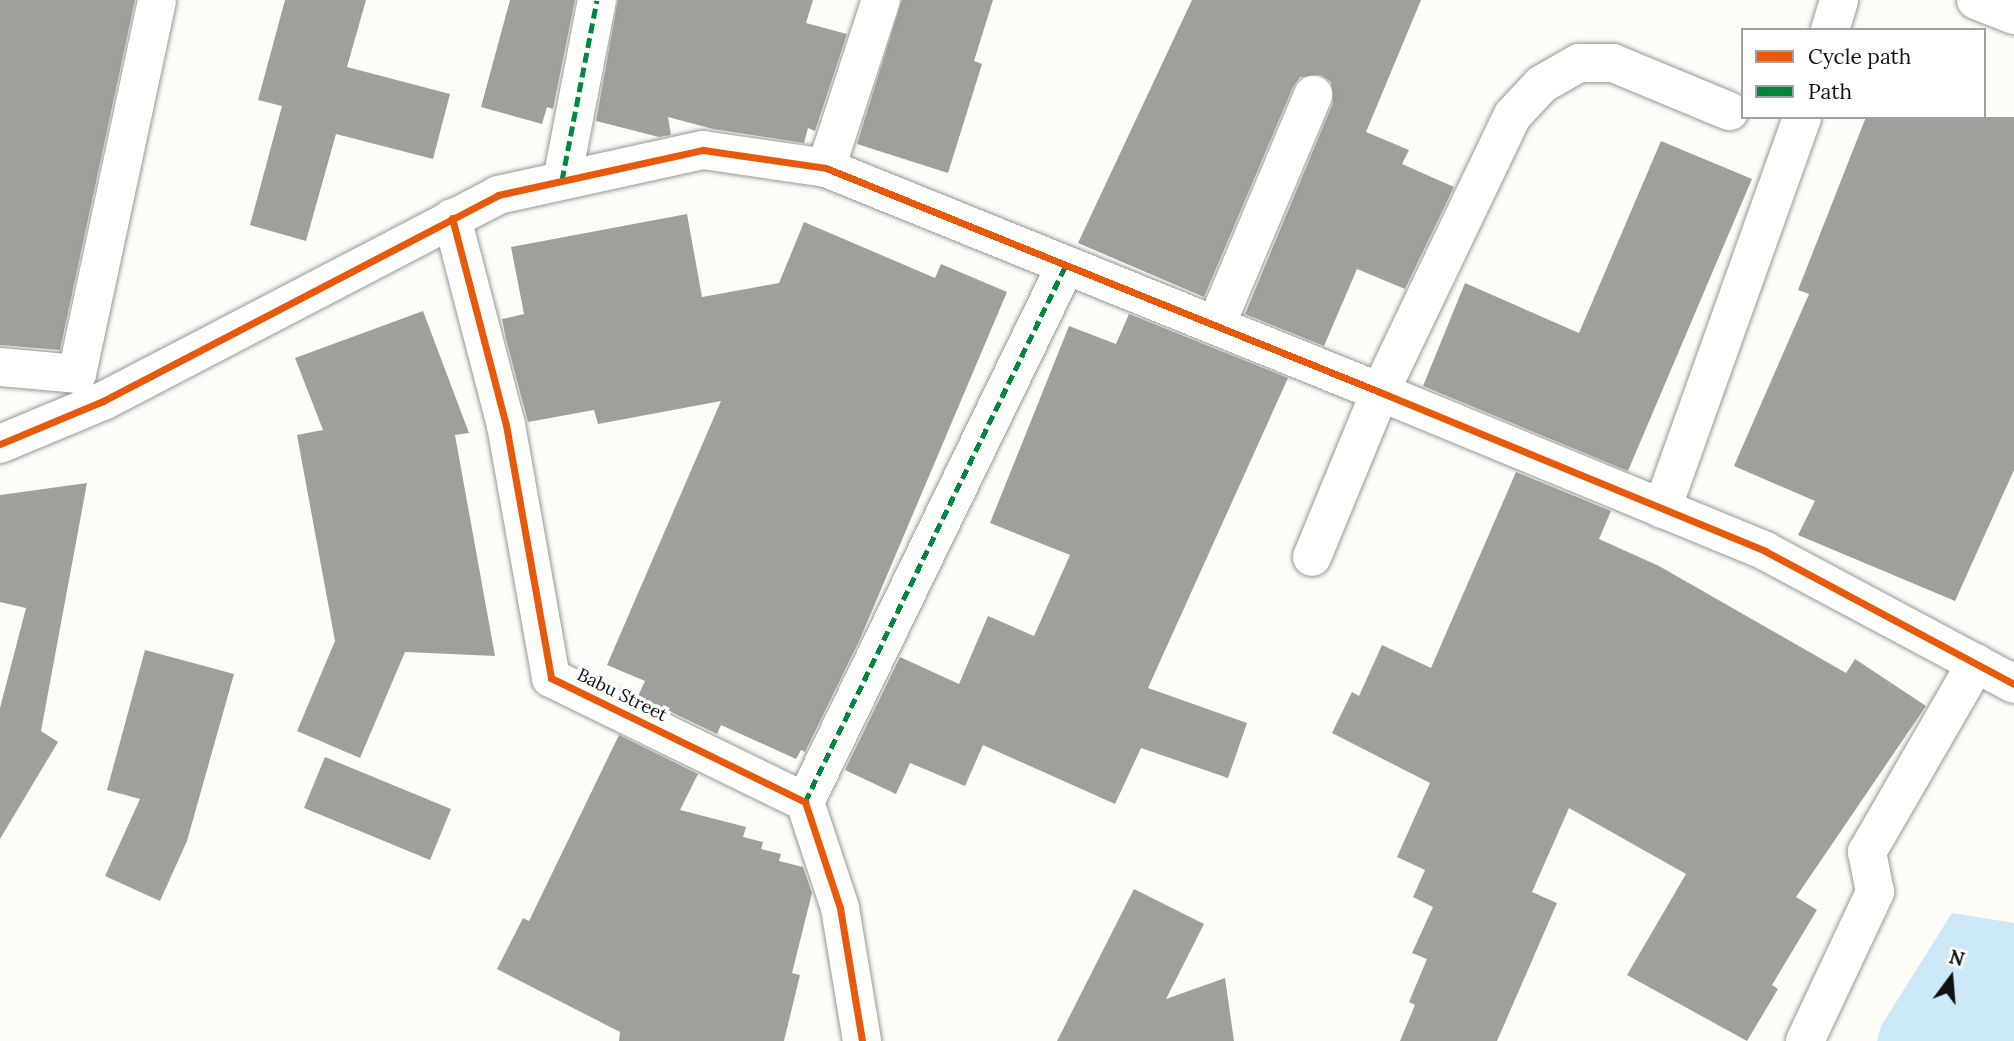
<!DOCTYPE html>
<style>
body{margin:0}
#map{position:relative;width:2014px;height:1041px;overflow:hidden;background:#fdfcf7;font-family:Lora,serif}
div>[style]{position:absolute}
.water>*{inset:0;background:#cde8f7}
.building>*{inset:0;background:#a19f9c}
.roads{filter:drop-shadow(0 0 2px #979795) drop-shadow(0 0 2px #979795)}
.minor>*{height:38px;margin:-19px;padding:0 19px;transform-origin:19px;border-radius:19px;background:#fffffe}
.quiet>*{height:5px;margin-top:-2.5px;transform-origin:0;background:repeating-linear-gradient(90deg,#00873e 0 10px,transparent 0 15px)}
.cycleway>*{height:7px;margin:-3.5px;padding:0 3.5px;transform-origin:3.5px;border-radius:3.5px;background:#e8590c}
span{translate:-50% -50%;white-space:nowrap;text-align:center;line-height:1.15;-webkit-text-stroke:7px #fff;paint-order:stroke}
.street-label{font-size:18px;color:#111}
.legend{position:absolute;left:1741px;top:28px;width:245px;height:91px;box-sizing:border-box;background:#fff;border:2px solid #a0a0a0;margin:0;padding:9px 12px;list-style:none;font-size:21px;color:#111}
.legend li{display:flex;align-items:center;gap:14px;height:35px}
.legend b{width:35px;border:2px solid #a0a0a0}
.north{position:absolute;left:1916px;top:943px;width:70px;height:70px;-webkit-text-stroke:5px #fff;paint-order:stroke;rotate:16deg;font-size:19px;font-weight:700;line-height:28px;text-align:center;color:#111}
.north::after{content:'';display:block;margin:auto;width:24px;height:32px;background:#111;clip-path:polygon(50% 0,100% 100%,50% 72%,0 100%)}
</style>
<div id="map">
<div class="water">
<div style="clip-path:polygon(1952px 913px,2014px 923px,2014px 1041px,1877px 1041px,1881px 1026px)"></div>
</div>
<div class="building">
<div style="clip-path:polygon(0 0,135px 0,60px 350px,0 345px)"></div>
<div style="clip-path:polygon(285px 0,366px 0,347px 67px,450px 94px,433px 159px,336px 134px,306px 241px,250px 225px,282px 106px,258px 100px)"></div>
<div style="clip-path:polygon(510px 0,575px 0,553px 109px,547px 107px,542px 124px,481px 107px)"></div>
<div style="clip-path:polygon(618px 0,813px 0,806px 23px,847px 34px,815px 131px,808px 128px,804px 143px,713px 129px,668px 117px,671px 135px,659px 137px,596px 121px)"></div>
<div style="clip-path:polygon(902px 0,993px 0,974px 61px,982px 64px,948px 173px,857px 144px)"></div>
<div style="clip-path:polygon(1192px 0,1421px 0,1366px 132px,1409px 150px,1402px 164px,1454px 187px,1405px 289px,1357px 269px,1324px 346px,1245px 314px,1333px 103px,1331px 82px,1321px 75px,1300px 77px,1293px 87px,1204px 297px,1078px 243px)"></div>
<div style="clip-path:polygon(1866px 117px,2014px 117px,2014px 470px,1955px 601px,1798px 535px,1815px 501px,1734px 466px,1809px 294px,1798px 290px)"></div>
<div style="clip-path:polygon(1661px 141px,1752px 179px,1628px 471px,1423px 386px,1465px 283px,1579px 333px)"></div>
<div style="clip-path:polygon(687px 214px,702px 297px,779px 283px,804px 222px,935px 278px,941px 264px,1007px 292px,860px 639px,805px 752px,801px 750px,796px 759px,721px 725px,717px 734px,638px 696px,645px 681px,607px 665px,721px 401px,598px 424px,594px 410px,528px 422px,506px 339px,502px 319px,524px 314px,511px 247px)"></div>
<div style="clip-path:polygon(423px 311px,469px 433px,455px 435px,495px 656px,405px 652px,360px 758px,297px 731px,335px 641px,297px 435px,323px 430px,295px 358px)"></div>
<div style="clip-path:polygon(1129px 314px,1288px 378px,1148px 688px,1247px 723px,1228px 778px,1141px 748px,1115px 804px,983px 745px,965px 786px,910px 763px,896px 794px,845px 770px,900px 657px,959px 684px,988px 616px,1034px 636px,1070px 555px,990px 523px,1069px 326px,1116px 344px)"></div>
<div style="clip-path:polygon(1516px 472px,1611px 511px,1599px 539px,1659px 566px,1846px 673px,1855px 659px,1926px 706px,1796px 897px,1817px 910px,1772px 985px,1778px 989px,1747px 1041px,1627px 975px,1686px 874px,1569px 808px,1532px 892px,1557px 903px,1497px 1041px,1400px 1041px,1415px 1005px,1409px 1002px,1427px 959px,1412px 953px,1433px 907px,1413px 897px,1425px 870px,1397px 857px,1430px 783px,1332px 733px,1352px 692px,1359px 696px,1382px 645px,1431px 668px)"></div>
<div style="clip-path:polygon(87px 483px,41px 731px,58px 742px,0 839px,0 708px,26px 608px,0 602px,0 495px)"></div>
<div style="clip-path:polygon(145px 650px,234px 674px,187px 841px,160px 901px,105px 876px,140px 799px,107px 790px)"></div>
<div style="clip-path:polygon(619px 735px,698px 774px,680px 810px,746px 827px,743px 837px,763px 842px,761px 849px,781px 854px,779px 861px,803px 867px,812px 893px,792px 973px,800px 975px,784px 1041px,619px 1041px,620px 1032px,497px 969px,523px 918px,529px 921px)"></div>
<div style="clip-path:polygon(325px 757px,451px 809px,430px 860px,304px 808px)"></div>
<div style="clip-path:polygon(1134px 889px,1204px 924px,1166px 999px,1225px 978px,1234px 1041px,1057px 1041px)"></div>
</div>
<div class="roads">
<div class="minor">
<div style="left:1976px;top:0;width:41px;rotate:21.5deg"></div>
<div style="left:1830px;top:30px;width:31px;rotate:-73deg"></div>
<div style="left:826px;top:168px;width:177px;rotate:-71.9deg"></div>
<div style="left:562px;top:180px;width:183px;rotate:-79deg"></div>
<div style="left:452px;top:218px;width:214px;rotate:75.4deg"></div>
<div style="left:506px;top:425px;width:257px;rotate:79.9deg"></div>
<div style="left:551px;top:678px;width:283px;rotate:26deg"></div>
<div style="left:805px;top:802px;width:112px;rotate:71.7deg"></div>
<div style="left:840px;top:908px;width:135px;rotate:80.6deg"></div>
<div style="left:1216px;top:325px;width:250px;rotate:-67.1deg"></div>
<div style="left:0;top:367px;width:77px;rotate:5.2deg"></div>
<div style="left:77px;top:374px;width:382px;rotate:-77.9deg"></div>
<div style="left:0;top:444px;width:112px;rotate:-22.7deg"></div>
<div style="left:103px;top:401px;width:445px;rotate:-27.5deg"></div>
<div style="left:498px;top:195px;width:210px;rotate:-12.4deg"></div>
<div style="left:703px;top:150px;width:124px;rotate:8.3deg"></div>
<div style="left:826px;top:168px;width:598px;rotate:22.02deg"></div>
<div style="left:1380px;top:392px;width:417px;rotate:22.4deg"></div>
<div style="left:1765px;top:551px;width:282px;rotate:28.1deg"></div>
<div style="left:1662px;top:509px;width:416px;rotate:-70.3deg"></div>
<div style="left:1312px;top:557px;width:178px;rotate:-67.6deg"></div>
<div style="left:1380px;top:392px;width:307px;rotate:-64.4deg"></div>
<div style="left:1513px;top:115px;width:42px;rotate:-46.9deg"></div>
<div style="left:1542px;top:84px;width:43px;rotate:-29.6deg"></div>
<div style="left:1579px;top:63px;width:34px"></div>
<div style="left:1613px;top:63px;width:126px;rotate:22.5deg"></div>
<div style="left:805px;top:802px;width:597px;rotate:-64.08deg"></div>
<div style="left:1805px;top:1041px;width:165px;rotate:-64.8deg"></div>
<div style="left:1875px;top:892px;width:41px;rotate:-101.3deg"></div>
<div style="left:1867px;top:852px;width:218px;rotate:-60deg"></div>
</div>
</div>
<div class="quiet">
<div style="left:562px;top:180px;width:183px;rotate:-79deg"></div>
<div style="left:805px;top:802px;width:597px;rotate:-64.08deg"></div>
</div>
<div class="cycleway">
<div style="left:452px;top:218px;width:214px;rotate:75.4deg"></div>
<div style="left:506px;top:425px;width:257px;rotate:79.9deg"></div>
<div style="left:551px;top:678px;width:283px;rotate:26deg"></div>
<div style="left:805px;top:802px;width:112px;rotate:71.7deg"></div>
<div style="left:840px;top:908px;width:135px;rotate:80.6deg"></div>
<div style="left:0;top:444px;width:112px;rotate:-22.7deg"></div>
<div style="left:103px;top:401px;width:445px;rotate:-27.5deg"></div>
<div style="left:498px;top:195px;width:210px;rotate:-12.4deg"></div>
<div style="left:703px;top:150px;width:124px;rotate:8.3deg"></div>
<div style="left:826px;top:168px;width:598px;rotate:22.02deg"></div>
<div style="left:1380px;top:392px;width:417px;rotate:22.4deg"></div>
<div style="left:1765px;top:551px;width:282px;rotate:28.1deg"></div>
</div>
<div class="street-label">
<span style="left:622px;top:695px;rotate:26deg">Babu Street</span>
</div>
<ul class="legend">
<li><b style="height:9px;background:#e8590c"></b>Cycle path</li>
<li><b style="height:9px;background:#00873e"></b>Path</li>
</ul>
<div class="north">N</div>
</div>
